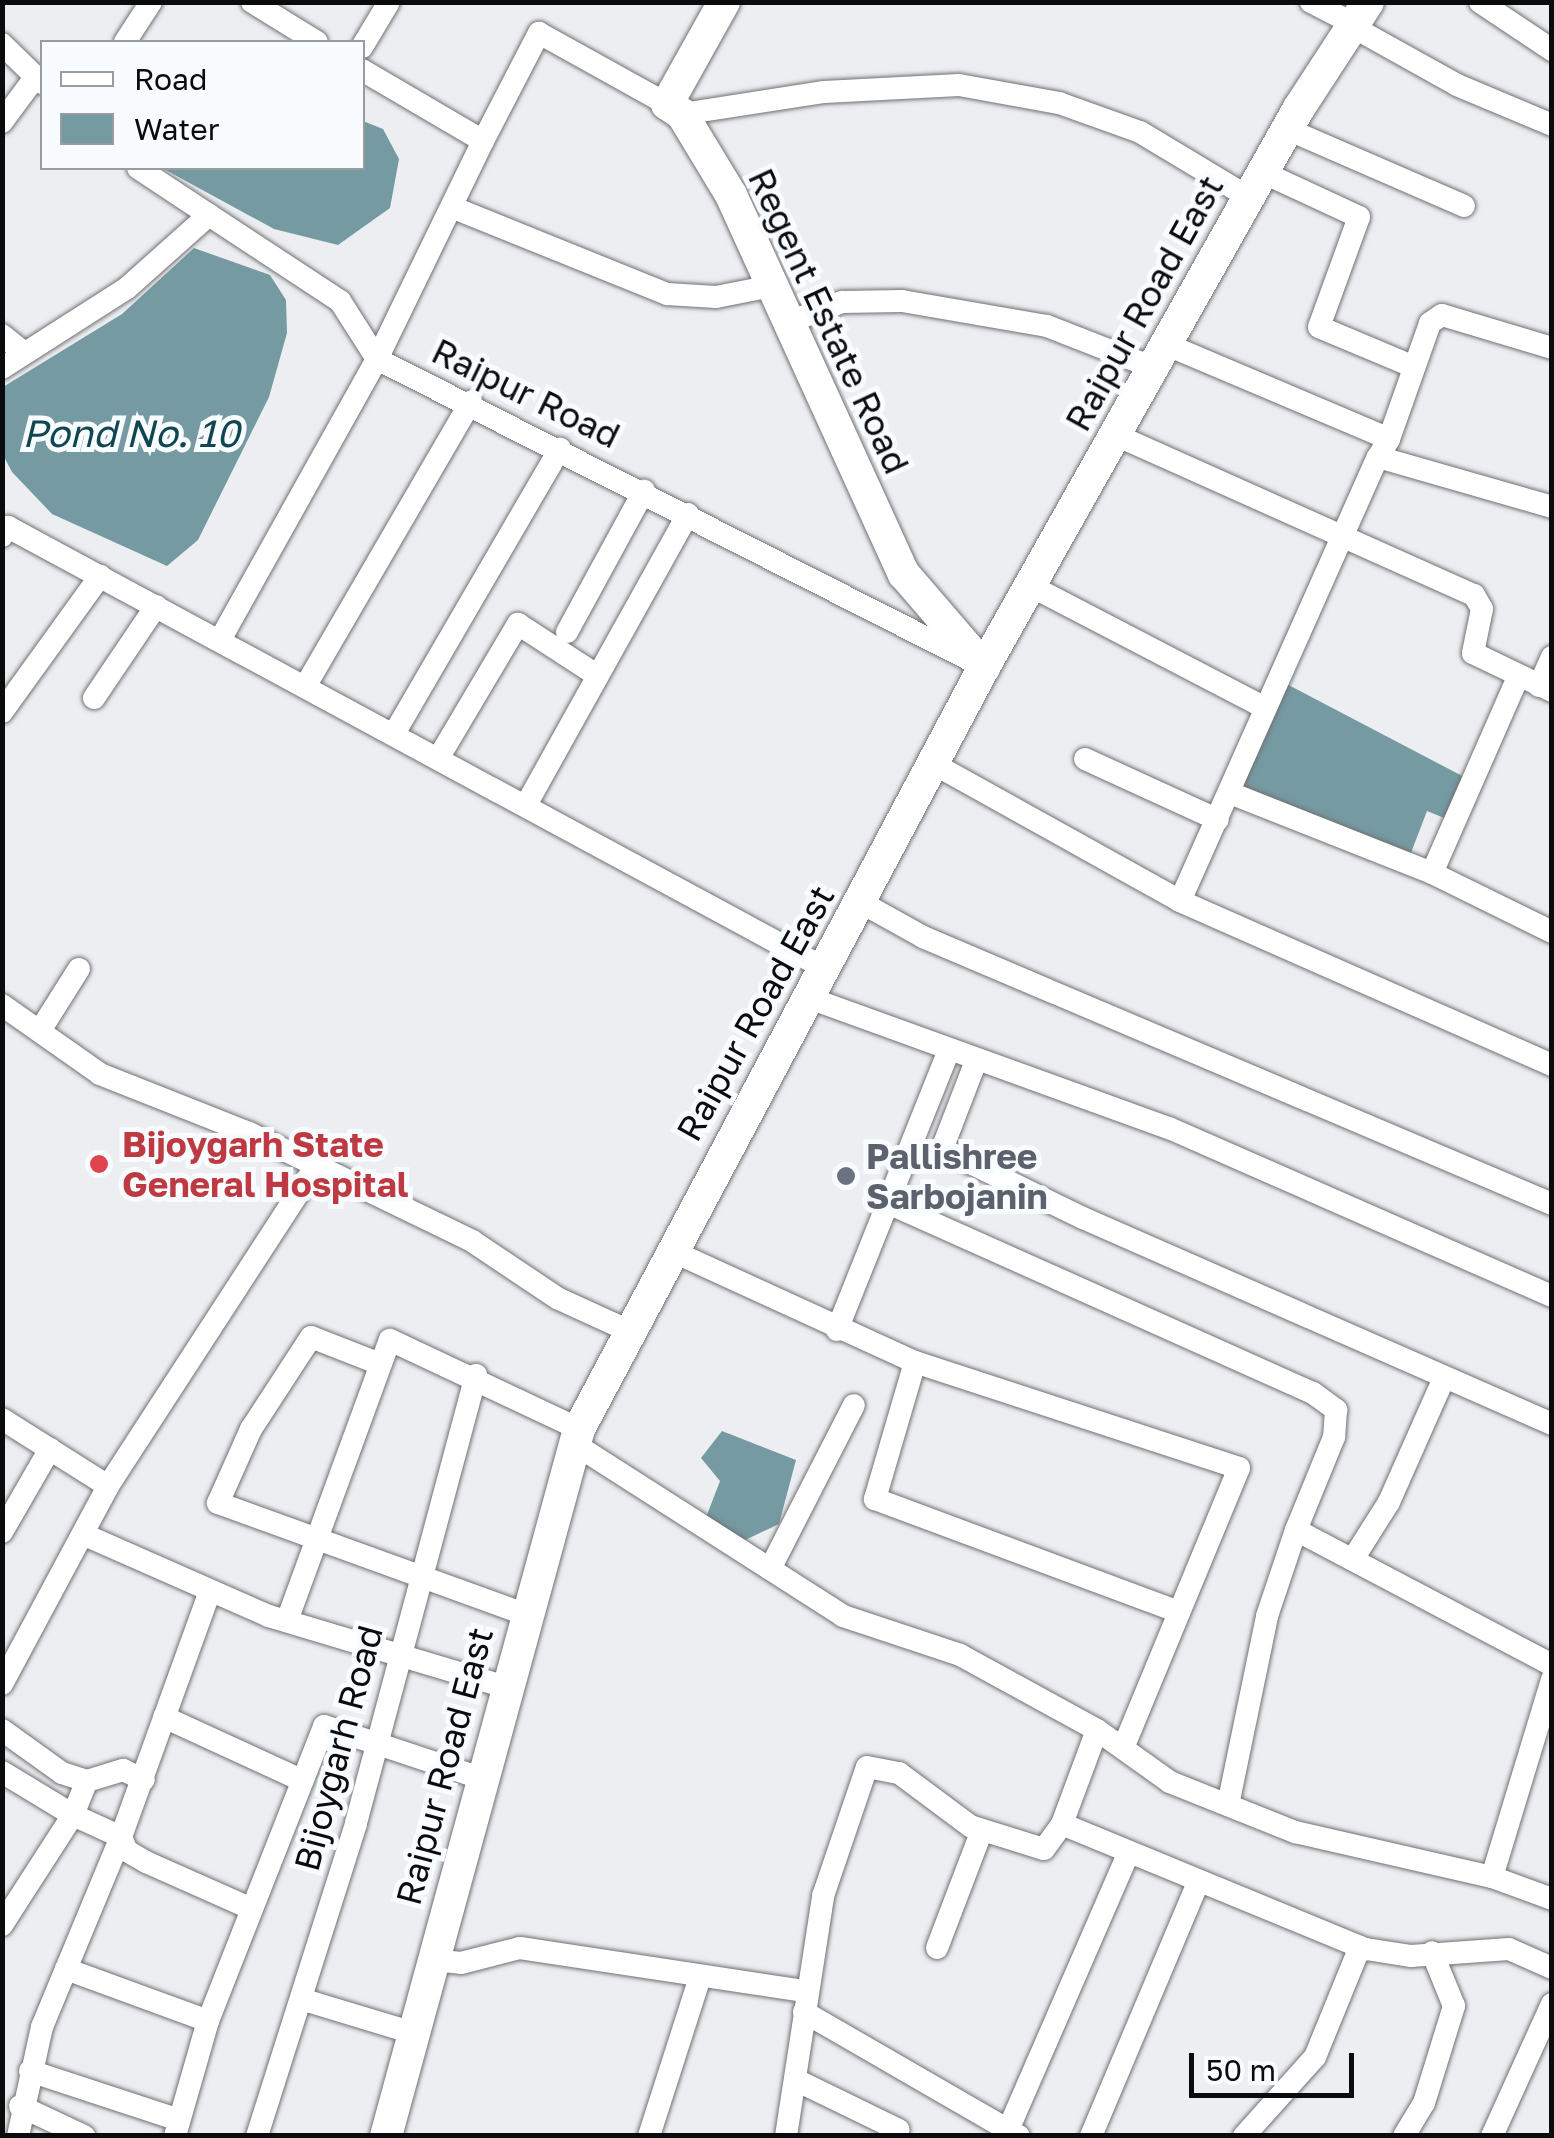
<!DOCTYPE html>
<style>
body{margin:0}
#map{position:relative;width:1554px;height:2138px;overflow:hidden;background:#eceef1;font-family:"Golos Text",sans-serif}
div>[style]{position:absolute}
.water>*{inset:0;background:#769aa2}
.roads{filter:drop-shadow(0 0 2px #6f7174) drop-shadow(0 0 2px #6f7174)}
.street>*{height:22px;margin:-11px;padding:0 11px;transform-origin:11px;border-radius:11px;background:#fff}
.secondary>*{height:32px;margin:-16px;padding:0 16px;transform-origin:16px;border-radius:16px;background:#fff}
.dots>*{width:28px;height:28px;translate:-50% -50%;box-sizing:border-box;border:5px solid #f9fcff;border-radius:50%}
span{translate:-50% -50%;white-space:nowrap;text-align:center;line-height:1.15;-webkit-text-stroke:10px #f9fcff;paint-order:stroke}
.street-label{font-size:35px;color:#0a0b0c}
.health-label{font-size:35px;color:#be3a42;font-weight:700}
.left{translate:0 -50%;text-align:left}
.worship-label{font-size:35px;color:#5b616d;font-weight:700}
.water-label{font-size:38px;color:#104651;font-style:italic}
.frame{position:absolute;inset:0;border:5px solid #0a0b0c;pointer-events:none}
.legend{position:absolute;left:40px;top:40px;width:325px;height:130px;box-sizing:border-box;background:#f9fcff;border:2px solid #999c9e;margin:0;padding:12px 18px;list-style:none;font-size:30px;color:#0a0b0c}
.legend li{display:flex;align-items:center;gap:20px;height:50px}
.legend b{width:50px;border:2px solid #999c9e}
.scale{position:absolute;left:1189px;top:2053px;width:165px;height:45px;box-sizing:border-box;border:5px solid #0a0b0c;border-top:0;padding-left:12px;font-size:30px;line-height:35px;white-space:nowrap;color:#0a0b0c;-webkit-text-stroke:8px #f9fcff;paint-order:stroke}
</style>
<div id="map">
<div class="water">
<div style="clip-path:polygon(363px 121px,383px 129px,399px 159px,390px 208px,338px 245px,274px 229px,162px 168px,362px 168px)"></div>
<div style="clip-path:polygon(194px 248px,270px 275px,286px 300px,287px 333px,269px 397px,198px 540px,167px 566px,52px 514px,12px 472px,3px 455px,3px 387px,122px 314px)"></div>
<div style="clip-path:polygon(1279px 680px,1468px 779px,1449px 820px,1427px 811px,1409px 858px,1236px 783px)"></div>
<div style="clip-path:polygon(722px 1431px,796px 1460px,779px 1524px,741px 1542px,705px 1520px,720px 1481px,701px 1458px)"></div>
</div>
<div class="roads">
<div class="street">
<div style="left:252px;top:2px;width:76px;rotate:31.6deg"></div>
<div style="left:1311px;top:2px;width:48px;rotate:27.1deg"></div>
<div style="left:1480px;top:2px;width:87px;rotate:33.7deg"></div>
<div style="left:1353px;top:27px;width:119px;rotate:29.1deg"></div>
<div style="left:1457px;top:85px;width:103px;rotate:22.8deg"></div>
<div style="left:125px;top:42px;width:48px;rotate:-57deg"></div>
<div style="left:2px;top:44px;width:56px;rotate:44.3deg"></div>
<div style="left:362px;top:47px;width:52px;rotate:-59deg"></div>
<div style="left:362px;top:70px;width:140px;rotate:30.4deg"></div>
<div style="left:483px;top:141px;width:242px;rotate:115.9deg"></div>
<div style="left:377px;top:359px;width:667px;rotate:26.91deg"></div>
<div style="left:682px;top:114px;width:144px;rotate:-8.8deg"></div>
<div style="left:824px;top:92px;width:135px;rotate:-3deg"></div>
<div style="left:959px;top:85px;width:102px;rotate:10.2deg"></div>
<div style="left:1059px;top:103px;width:86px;rotate:19.7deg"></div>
<div style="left:1140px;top:132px;width:126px;rotate:31deg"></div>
<div style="left:2px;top:122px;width:57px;rotate:-53.5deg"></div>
<div style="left:1287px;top:129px;width:193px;rotate:23.5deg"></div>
<div style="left:483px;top:141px;width:122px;rotate:-62.6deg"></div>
<div style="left:539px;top:33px;width:146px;rotate:29deg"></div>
<div style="left:1262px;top:172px;width:107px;rotate:24.9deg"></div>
<div style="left:1359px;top:217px;width:117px;rotate:110deg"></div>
<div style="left:1319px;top:327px;width:103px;rotate:22.8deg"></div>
<div style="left:454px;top:208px;width:230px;rotate:22deg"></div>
<div style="left:667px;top:294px;width:49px;rotate:3.5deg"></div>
<div style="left:716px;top:297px;width:57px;rotate:-11.1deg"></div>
<div style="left:209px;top:215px;width:157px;rotate:33.3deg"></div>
<div style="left:340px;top:301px;width:69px;rotate:57.5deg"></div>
<div style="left:377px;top:359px;width:322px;rotate:119.2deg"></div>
<div style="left:789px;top:322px;width:57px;rotate:-20.7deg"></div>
<div style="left:842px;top:302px;width:60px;rotate:-1deg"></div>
<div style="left:902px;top:301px;width:147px;rotate:9.8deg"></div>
<div style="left:1047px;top:326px;width:118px;rotate:21.4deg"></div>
<div style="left:2px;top:335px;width:28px;rotate:39deg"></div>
<div style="left:1170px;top:346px;width:238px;rotate:23deg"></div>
<div style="left:1389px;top:439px;width:21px;rotate:121deg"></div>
<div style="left:1378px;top:457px;width:181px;rotate:16deg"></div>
<div style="left:2px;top:368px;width:148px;rotate:-32.6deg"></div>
<div style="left:127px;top:288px;width:110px;rotate:-41.7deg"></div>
<div style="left:209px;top:215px;width:85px;rotate:-146.5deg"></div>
<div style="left:1118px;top:436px;width:390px;rotate:24.1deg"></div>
<div style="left:1474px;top:595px;width:16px;rotate:60deg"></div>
<div style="left:1482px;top:609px;width:45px;rotate:101.6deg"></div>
<div style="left:1473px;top:653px;width:88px;rotate:25.7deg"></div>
<div style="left:1389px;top:439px;width:123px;rotate:-70.5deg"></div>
<div style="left:1430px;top:323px;width:14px;rotate:-34deg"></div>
<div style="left:1442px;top:315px;width:115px;rotate:16.7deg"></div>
<div style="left:2px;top:536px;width:11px;rotate:-56deg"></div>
<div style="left:8px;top:527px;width:932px;rotate:28.38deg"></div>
<div style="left:1031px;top:586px;width:264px;rotate:27.5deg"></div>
<div style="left:567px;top:632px;width:161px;rotate:-61.4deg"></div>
<div style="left:306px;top:685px;width:328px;rotate:-59.8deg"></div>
<div style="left:1539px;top:686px;width:32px;rotate:-66deg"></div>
<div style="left:94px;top:698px;width:111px;rotate:-56deg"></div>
<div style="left:2px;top:712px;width:168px;rotate:-54.2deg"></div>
<div style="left:395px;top:732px;width:328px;rotate:-59.8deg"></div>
<div style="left:439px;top:757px;width:155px;rotate:-59.3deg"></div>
<div style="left:518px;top:624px;width:95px;rotate:33deg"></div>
<div style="left:1085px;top:759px;width:146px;rotate:24.6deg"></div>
<div style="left:934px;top:764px;width:282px;rotate:29.1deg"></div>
<div style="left:1180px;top:901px;width:407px;rotate:23.8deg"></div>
<div style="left:1230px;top:793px;width:217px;rotate:21.6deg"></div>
<div style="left:1432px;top:873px;width:134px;rotate:26.2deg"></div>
<div style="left:526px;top:805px;width:333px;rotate:-60.9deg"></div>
<div style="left:1432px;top:873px;width:214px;rotate:-66.3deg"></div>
<div style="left:1180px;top:901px;width:486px;rotate:-66deg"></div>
<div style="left:862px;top:903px;width:70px;rotate:29.1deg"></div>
<div style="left:923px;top:937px;width:683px;rotate:23deg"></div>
<div style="left:812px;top:999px;width:380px;rotate:19.9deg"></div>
<div style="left:1169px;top:1128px;width:418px;rotate:23.7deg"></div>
<div style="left:2px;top:1005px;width:120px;rotate:35.1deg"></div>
<div style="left:100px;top:1074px;width:160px;rotate:21.6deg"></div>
<div style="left:249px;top:1133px;width:248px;rotate:25.8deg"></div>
<div style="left:472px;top:1241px;width:102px;rotate:33.8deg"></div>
<div style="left:557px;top:1298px;width:77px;rotate:24.6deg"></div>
<div style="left:41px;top:1029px;width:71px;rotate:-57.7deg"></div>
<div style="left:976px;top:1061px;width:94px;rotate:111.1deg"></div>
<div style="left:942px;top:1149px;width:157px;rotate:26.1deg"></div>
<div style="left:1083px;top:1218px;width:512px;rotate:23.71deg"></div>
<div style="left:888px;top:1203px;width:466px;rotate:24.1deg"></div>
<div style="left:1313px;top:1393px;width:29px;rotate:36deg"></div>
<div style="left:1336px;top:1410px;width:27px;rotate:94deg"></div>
<div style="left:1334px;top:1437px;width:100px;rotate:112.2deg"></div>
<div style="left:1296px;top:1530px;width:289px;rotate:27.8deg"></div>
<div style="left:670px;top:1250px;width:269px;rotate:24.6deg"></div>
<div style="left:915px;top:1362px;width:341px;rotate:18.1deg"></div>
<div style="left:1239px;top:1468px;width:303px;rotate:112.5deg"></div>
<div style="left:837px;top:1330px;width:298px;rotate:-68.2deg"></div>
<div style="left:915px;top:1362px;width:143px;rotate:106.3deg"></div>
<div style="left:875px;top:1499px;width:324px;rotate:20.4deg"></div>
<div style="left:380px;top:1364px;width:74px;rotate:-158.6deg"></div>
<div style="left:311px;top:1337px;width:110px;rotate:123.1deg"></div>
<div style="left:251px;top:1429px;width:81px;rotate:114deg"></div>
<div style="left:218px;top:1503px;width:330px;rotate:19.9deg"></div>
<div style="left:2px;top:1419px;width:125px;rotate:32.3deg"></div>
<div style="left:573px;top:1443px;width:321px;rotate:32.6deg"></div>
<div style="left:843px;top:1616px;width:123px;rotate:18.4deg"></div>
<div style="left:960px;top:1655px;width:156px;rotate:28.7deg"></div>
<div style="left:2px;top:1532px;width:96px;rotate:-60deg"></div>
<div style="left:85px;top:1535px;width:201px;rotate:23.8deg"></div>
<div style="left:269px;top:1616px;width:247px;rotate:16.7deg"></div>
<div style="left:1353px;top:1559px;width:67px;rotate:-57.7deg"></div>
<div style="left:1389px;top:1502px;width:136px;rotate:-66.1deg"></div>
<div style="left:770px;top:1569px;width:184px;rotate:-62.9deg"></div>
<div style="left:288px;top:1618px;width:296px;rotate:-69.9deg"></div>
<div style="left:390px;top:1340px;width:209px;rotate:25.2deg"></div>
<div style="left:2px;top:1684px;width:225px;rotate:-61.8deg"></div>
<div style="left:108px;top:1486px;width:382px;rotate:-57deg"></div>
<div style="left:164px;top:1717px;width:151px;rotate:24.7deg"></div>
<div style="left:2px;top:1730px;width:74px;rotate:35.6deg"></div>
<div style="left:62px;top:1773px;width:26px;rotate:18deg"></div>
<div style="left:87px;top:1781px;width:38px;rotate:-17deg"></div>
<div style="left:123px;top:1770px;width:23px;rotate:25deg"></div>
<div style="left:2px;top:1772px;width:83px;rotate:31.2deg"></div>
<div style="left:73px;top:1815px;width:37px;rotate:-68deg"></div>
<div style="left:1228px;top:1805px;width:193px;rotate:-78.3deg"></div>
<div style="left:1267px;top:1616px;width:91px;rotate:-71.4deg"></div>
<div style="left:1062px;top:1824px;width:329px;rotate:22.4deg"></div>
<div style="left:1366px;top:1949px;width:46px;rotate:8.8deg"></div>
<div style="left:1411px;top:1956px;width:98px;rotate:-4.1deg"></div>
<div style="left:1509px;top:1949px;width:47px;rotate:23.8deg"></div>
<div style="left:121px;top:1837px;width:15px;rotate:67deg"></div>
<div style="left:127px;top:1851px;width:22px;rotate:30deg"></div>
<div style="left:146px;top:1862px;width:114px;rotate:23.9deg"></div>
<div style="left:1492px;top:1877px;width:207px;rotate:-73.1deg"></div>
<div style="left:2px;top:1925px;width:131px;rotate:-57.2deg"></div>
<div style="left:73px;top:1815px;width:53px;rotate:24.6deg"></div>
<div style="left:121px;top:1837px;width:258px;rotate:-70.1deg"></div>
<div style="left:937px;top:1948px;width:126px;rotate:-69.1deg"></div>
<div style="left:433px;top:1960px;width:28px;rotate:6deg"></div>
<div style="left:461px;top:1963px;width:61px;rotate:-14.3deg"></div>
<div style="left:520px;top:1948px;width:288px;rotate:8.6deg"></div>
<div style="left:66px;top:1969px;width:143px;rotate:-67.4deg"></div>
<div style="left:304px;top:2000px;width:114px;rotate:16.8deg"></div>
<div style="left:804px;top:2012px;width:248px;rotate:30deg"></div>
<div style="left:30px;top:2071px;width:157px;rotate:18.2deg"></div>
<div style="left:796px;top:2080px;width:114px;rotate:25.9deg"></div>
<div style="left:20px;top:2106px;width:71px;rotate:25.1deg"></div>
<div style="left:1008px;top:2130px;width:303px;rotate:-66.5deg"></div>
<div style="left:18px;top:2136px;width:112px;rotate:-77.6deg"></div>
<div style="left:42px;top:2027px;width:63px;rotate:-67.5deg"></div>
<div style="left:66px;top:1969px;width:151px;rotate:20.1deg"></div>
<div style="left:175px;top:2136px;width:120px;rotate:-74deg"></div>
<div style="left:208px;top:2021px;width:317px;rotate:-68.5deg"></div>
<div style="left:324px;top:1726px;width:168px;rotate:18.4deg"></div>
<div style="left:257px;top:2136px;width:328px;rotate:-72.4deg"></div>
<div style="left:356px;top:1823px;width:464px;rotate:-75deg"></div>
<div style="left:649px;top:2136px;width:164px;rotate:-72.2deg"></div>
<div style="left:786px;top:2136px;width:243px;rotate:-81.2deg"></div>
<div style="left:823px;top:1896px;width:136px;rotate:-71.2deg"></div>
<div style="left:867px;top:1767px;width:33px;rotate:11deg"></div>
<div style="left:899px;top:1773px;width:89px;rotate:36.7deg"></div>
<div style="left:970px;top:1826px;width:77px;rotate:17.3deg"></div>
<div style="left:1044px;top:1849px;width:31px;rotate:-54deg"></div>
<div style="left:1062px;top:1824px;width:100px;rotate:-69.6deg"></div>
<div style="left:1097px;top:1730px;width:90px;rotate:35.5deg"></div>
<div style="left:1170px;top:1782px;width:135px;rotate:21.8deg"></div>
<div style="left:1295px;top:1832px;width:202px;rotate:12.9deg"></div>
<div style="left:1492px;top:1877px;width:64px;rotate:20.1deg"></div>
<div style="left:1091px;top:2136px;width:275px;rotate:-67.1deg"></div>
<div style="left:1244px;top:2136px;width:106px;rotate:-48.1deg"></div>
<div style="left:1315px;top:2057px;width:119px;rotate:-67.8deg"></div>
<div style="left:1404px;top:2136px;width:39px;rotate:-59deg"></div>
<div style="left:1424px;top:2103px;width:102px;rotate:-72.8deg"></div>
<div style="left:1454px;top:2006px;width:58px;rotate:-112.2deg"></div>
<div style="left:1492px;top:2136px;width:145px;rotate:-65.6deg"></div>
</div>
<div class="secondary">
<div style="left:724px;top:2px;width:117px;rotate:119.2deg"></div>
<div style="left:667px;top:104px;width:18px;rotate:34deg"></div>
<div style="left:682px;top:114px;width:95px;rotate:58.8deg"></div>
<div style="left:731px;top:195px;width:417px;rotate:65.5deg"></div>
<div style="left:904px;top:574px;width:123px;rotate:49.3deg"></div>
<div style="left:386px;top:2136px;width:733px;rotate:-74.73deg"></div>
<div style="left:579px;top:1429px;width:863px;rotate:-62.01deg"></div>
<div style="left:984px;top:667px;width:642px;rotate:-60.6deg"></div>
<div style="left:1299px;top:108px;width:126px;rotate:-56.9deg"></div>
</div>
</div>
<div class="dots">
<div style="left:99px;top:1164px;background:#e0444e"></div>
<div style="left:846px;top:1176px;background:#6b7280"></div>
</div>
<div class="street-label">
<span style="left:1144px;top:303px;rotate:-61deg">Raipur Road East</span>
<span style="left:829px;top:321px;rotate:65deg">Regent Estate Road</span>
<span style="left:526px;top:393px;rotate:26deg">Raipur Road</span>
<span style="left:755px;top:1013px;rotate:-61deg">Raipur Road East</span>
<span style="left:338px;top:1748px;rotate:-75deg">Bijoygarh Road</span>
<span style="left:444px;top:1766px;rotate:-75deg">Raipur Road East</span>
</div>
<div class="health-label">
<span class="left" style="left:122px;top:1164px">Bijoygarh State<br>General Hospital</span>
</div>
<div class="worship-label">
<span class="left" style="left:866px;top:1176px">Pallishree<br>Sarbojanin</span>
</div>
<div class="water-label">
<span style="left:131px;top:433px">Pond No. 10</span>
</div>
<div class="frame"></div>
<ul class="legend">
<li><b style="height:12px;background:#fff"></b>Road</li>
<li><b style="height:28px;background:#769aa2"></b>Water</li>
</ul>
<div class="scale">50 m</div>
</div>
